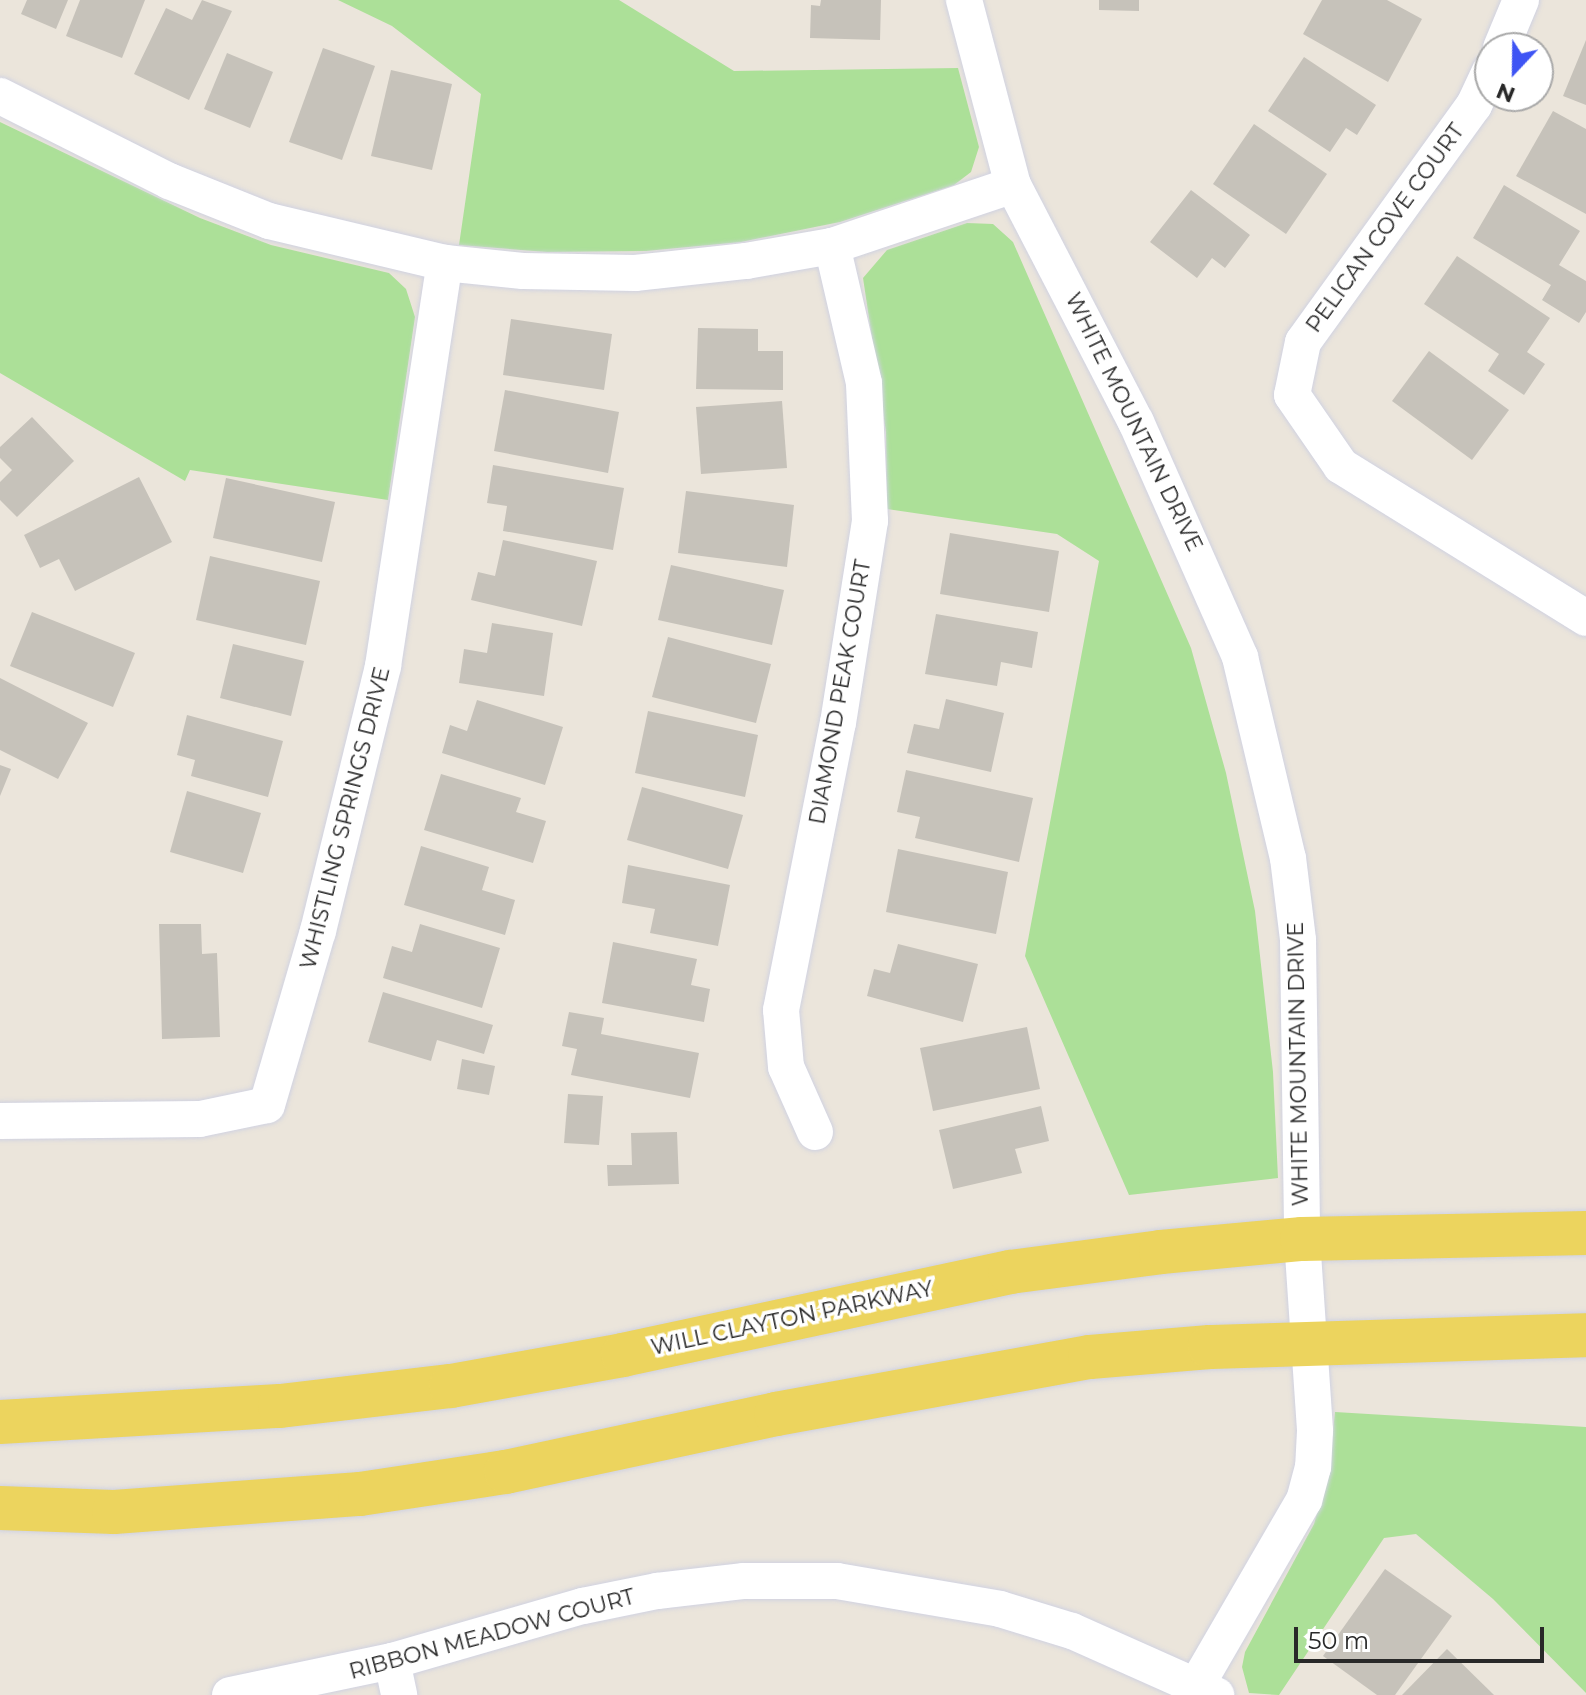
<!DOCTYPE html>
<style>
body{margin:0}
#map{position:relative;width:1586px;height:1695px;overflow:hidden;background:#ebe5db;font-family:Montserrat,sans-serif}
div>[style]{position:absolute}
.green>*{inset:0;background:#ace098}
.building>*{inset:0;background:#c6c2ba}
.roads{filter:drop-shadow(0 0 2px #d0d2e1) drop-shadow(0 0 2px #d0d2e1)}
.minor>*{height:36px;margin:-18px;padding:0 18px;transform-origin:18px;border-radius:18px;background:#fff}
.major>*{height:44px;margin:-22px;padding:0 22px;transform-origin:22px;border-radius:22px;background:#ecd45e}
span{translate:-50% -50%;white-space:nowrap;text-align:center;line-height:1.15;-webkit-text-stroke:7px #fff;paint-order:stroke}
.street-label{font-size:22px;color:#292929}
.north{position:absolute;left:1474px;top:32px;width:80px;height:80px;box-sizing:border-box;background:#fff;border:2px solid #a9a9a9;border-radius:50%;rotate:202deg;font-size:22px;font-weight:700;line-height:32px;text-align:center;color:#292929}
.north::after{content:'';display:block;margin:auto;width:28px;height:36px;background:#3e54f4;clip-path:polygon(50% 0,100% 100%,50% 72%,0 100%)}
.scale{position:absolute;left:1294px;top:1627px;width:250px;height:36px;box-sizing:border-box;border:4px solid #292929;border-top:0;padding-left:10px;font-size:24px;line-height:28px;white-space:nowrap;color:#292929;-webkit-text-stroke:6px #fff;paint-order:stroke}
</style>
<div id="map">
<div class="green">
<div style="clip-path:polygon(338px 0,619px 0,734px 71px,958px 68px,979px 147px,971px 172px,954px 185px,840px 222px,741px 242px,646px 251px,547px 252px,459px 245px,481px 94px,392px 26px)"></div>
<div style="clip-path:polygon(0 122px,200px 218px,271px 245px,389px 273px,406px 289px,415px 317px,388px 500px,190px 470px,185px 481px,0 373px)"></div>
<div style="clip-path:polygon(967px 223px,993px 224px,1013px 242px,1191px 648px,1226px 773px,1255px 911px,1273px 1072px,1278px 1178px,1129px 1195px,1025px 956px,1099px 561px,1057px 534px,887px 509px,886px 432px,863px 278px,887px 250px)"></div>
<div style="clip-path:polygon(1335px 1412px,1586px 1427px,1586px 1693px,1493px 1599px,1416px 1534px,1384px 1538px,1279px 1695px,1249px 1693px,1242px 1667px,1245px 1652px,1314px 1524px,1329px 1471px)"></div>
</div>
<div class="building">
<div style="clip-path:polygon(27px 0,68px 0,56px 29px,21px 14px)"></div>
<div style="clip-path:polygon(80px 0,145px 0,122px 58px,66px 36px)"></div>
<div style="clip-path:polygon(202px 0,232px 11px,189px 100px,134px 74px,166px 8px,192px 20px)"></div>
<div style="clip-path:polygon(821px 0,881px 0,880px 40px,810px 38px,811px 5px,820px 6px)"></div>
<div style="clip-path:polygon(1099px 0,1139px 0,1139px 11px,1099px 10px)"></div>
<div style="clip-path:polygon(1322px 0,1387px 0,1422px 19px,1388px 82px,1303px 34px)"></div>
<div style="clip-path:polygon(1586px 40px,1586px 105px,1563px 96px)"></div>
<div style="clip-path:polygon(323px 48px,375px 66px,342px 160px,289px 142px)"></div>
<div style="clip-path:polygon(227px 53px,273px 72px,250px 128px,204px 109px)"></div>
<div style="clip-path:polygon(1304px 57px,1376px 105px,1357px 135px,1346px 128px,1330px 152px,1268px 111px)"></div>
<div style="clip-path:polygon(391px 70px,452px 84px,432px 170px,371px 156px)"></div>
<div style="clip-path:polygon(1553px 111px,1586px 129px,1586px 214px,1516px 176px)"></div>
<div style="clip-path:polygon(1254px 124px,1327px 174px,1286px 234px,1213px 184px)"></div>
<div style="clip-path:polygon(1504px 185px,1580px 231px,1559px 265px,1586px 281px,1586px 312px,1579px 323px,1542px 300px,1551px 285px,1473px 238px)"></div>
<div style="clip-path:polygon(1191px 190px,1250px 235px,1225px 268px,1212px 258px,1197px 278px,1150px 242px)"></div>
<div style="clip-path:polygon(1457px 256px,1550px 318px,1527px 352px,1545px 364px,1524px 395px,1488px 371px,1499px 354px,1424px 304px)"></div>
<div style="clip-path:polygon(511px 319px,612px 334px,604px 390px,503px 375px)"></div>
<div style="clip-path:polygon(698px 328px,758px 329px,758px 351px,783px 351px,783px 390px,696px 389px)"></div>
<div style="clip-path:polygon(1429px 351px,1509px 410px,1472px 460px,1392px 401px)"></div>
<div style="clip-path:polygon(505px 390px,619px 412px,608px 473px,494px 451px)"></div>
<div style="clip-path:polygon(782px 401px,787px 468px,701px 474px,696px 407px)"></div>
<div style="clip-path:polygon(32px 417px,74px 461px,17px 517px,0 500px,0 482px,12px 470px,0 458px,0 447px)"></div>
<div style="clip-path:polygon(493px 465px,624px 488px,613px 550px,503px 531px,507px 506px,487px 503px)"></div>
<div style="clip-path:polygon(139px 477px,172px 542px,75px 591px,59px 559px,40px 568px,24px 535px)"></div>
<div style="clip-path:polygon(226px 478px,335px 502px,322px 562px,213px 538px)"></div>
<div style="clip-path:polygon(686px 491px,794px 505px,787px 567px,678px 553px)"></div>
<div style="clip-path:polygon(950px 533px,1059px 551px,1049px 612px,940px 594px)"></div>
<div style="clip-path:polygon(503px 540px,597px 561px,582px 626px,471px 600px,478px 572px,495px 576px)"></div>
<div style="clip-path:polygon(210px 556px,320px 581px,306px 645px,196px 620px)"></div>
<div style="clip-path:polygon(671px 565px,784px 590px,772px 645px,658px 620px)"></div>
<div style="clip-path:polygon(32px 612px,135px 653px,113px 707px,10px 666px)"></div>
<div style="clip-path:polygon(936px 614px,1038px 632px,1032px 668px,1001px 662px,997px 686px,925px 674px)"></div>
<div style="clip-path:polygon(492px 623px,553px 633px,544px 696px,459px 683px,464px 649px,487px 653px)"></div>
<div style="clip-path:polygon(668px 637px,771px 664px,756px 723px,652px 697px)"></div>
<div style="clip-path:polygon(233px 644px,304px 661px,291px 716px,220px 698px)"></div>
<div style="clip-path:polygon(0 678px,88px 723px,58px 779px,0 750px)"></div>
<div style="clip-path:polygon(946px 699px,1004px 713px,991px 772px,907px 753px,914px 724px,939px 729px)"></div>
<div style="clip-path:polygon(477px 700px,563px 727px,545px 785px,442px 753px,450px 725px,467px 731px)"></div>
<div style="clip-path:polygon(648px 711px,758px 735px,745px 797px,635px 773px)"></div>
<div style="clip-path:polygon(187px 715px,283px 741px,268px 797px,191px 776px,195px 760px,177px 755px)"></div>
<div style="clip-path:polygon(0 765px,11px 769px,0 796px)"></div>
<div style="clip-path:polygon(906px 770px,1033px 798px,1019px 862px,915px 838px,920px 817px,897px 812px)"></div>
<div style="clip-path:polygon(441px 774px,521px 798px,516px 812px,546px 821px,533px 863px,424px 830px)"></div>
<div style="clip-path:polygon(642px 787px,743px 815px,728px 869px,627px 840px)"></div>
<div style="clip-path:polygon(187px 791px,261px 813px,243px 873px,170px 852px)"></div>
<div style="clip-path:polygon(421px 846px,489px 867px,482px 890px,515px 900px,505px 935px,404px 905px)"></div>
<div style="clip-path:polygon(898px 849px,1008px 872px,996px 934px,886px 912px)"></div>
<div style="clip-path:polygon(628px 865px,730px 885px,718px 946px,650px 933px,655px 909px,622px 903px)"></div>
<div style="clip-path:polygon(159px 924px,201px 924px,202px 954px,217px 953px,220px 1037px,162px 1039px)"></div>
<div style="clip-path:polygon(420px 924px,500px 948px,482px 1008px,383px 978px,392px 946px,412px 952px)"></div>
<div style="clip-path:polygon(613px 942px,697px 959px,691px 985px,710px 989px,704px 1022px,602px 1003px)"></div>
<div style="clip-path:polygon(898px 944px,978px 964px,963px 1022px,867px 996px,874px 969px,890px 973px)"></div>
<div style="clip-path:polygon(383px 992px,493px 1025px,484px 1054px,437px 1040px,431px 1061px,368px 1042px)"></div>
<div style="clip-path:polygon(569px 1012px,604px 1018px,601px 1034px,699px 1053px,690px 1098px,571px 1075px,577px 1049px,562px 1046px)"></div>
<div style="clip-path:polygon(1027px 1027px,1040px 1089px,933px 1111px,920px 1048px)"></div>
<div style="clip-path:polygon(462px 1059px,495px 1066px,489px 1095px,457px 1089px)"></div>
<div style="clip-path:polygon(568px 1094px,603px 1096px,599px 1145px,564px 1143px)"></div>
<div style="clip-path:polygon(1041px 1106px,1049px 1141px,1015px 1149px,1022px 1173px,953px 1189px,939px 1130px)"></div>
<div style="clip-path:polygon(677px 1132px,679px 1184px,608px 1186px,607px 1165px,632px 1165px,631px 1133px)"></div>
<div style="clip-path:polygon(1385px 1569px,1452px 1616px,1395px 1695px,1377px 1695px,1323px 1656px)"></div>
<div style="clip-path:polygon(1447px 1649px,1494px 1695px,1402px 1695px)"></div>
</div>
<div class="roads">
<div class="minor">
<div style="left:964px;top:0;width:191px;rotate:75.2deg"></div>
<div style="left:1013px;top:185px;width:267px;rotate:62.6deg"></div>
<div style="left:1136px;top:422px;width:257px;rotate:66.1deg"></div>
<div style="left:1240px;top:657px;width:207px;rotate:76.6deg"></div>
<div style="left:1288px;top:858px;width:83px;rotate:83deg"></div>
<div style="left:1298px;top:940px;width:299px;rotate:89.2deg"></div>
<div style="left:1302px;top:1239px;width:192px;rotate:86.1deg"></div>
<div style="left:1315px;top:1431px;width:36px;rotate:93deg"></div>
<div style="left:1313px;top:1467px;width:34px;rotate:105deg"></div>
<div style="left:1304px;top:1500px;width:211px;rotate:120.1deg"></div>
<div style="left:1501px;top:48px;width:52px;rotate:-67.4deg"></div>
<div style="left:1490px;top:71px;width:38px;rotate:115deg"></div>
<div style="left:1474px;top:105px;width:292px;rotate:125.8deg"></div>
<div style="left:1303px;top:342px;width:54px;rotate:101.7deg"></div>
<div style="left:1292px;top:395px;width:86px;rotate:55.4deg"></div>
<div style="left:1341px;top:466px;width:288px;rotate:31.8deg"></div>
<div style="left:0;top:96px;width:189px;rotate:26.7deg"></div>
<div style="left:169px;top:181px;width:108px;rotate:21.8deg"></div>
<div style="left:269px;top:221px;width:181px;rotate:13.4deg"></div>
<div style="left:445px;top:263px;width:78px;rotate:5.9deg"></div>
<div style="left:523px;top:271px;width:112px;rotate:1deg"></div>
<div style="left:635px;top:273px;width:112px;rotate:-6.2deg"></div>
<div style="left:746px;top:261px;width:87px;rotate:-9.9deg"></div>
<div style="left:832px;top:246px;width:191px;rotate:-18.6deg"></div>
<div style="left:0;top:1121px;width:200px;rotate:-0.6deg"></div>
<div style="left:200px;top:1119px;width:68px;rotate:-11.8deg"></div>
<div style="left:267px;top:1105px;width:181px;rotate:-73.7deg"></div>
<div style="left:318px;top:931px;width:273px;rotate:-76.2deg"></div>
<div style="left:383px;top:666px;width:408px;rotate:-81.3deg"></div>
<div style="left:815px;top:1132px;width:71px;rotate:-114deg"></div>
<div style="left:786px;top:1067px;width:57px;rotate:-95deg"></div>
<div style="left:781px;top:1010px;width:293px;rotate:-78.8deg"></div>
<div style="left:838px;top:723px;width:205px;rotate:-81deg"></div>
<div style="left:870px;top:521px;width:138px;rotate:-92.5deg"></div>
<div style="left:864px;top:383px;width:141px;rotate:-103.1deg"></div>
<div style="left:392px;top:1661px;width:35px;rotate:78deg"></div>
<div style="left:230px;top:1695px;width:166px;rotate:-11.9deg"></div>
<div style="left:392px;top:1661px;width:199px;rotate:-16.1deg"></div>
<div style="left:583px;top:1606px;width:76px;rotate:-11.5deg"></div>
<div style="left:657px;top:1591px;width:88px;rotate:-6.6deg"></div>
<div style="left:744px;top:1581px;width:93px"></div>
<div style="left:837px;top:1581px;width:165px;rotate:9.7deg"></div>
<div style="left:1000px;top:1609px;width:75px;rotate:17deg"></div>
<div style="left:1072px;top:1631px;width:158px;rotate:24deg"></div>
</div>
<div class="major">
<div style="left:0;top:1422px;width:280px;rotate:-3.3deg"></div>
<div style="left:280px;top:1406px;width:172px;rotate:-6.7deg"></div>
<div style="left:451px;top:1386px;width:175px;rotate:-10.2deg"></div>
<div style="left:623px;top:1355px;width:396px;rotate:-12.1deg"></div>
<div style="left:1010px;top:1272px;width:152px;rotate:-7.5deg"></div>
<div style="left:1161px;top:1252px;width:142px;rotate:-5.3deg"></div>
<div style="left:1302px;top:1239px;width:284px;rotate:-1.2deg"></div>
<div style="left:0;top:1508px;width:114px;rotate:2deg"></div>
<div style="left:114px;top:1512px;width:247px;rotate:-4.2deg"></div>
<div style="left:360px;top:1494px;width:148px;rotate:-8.6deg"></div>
<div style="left:506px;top:1472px;width:276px;rotate:-12.1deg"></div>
<div style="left:776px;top:1414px;width:319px;rotate:-10.3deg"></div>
<div style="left:1090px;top:1357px;width:120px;rotate:-4.8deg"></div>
<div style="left:1210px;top:1347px;width:376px;rotate:-1.8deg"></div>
</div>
</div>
<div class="street-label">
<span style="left:1385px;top:228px;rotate:-54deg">PELICAN COVE COURT</span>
<span style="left:1134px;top:422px;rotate:64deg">WHITE MOUNTAIN DRIVE</span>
<span style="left:840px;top:692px;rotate:-80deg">DIAMOND PEAK COURT</span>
<span style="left:345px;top:818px;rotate:-76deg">WHISTLING SPRINGS DRIVE</span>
<span style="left:1298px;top:1064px;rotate:-91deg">WHITE MOUNTAIN DRIVE</span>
<span style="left:792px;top:1318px;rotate:-12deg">WILL CLAYTON PARKWAY</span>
<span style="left:492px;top:1634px;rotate:-15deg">RIBBON MEADOW COURT</span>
</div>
<div class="north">N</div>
<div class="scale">50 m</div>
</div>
